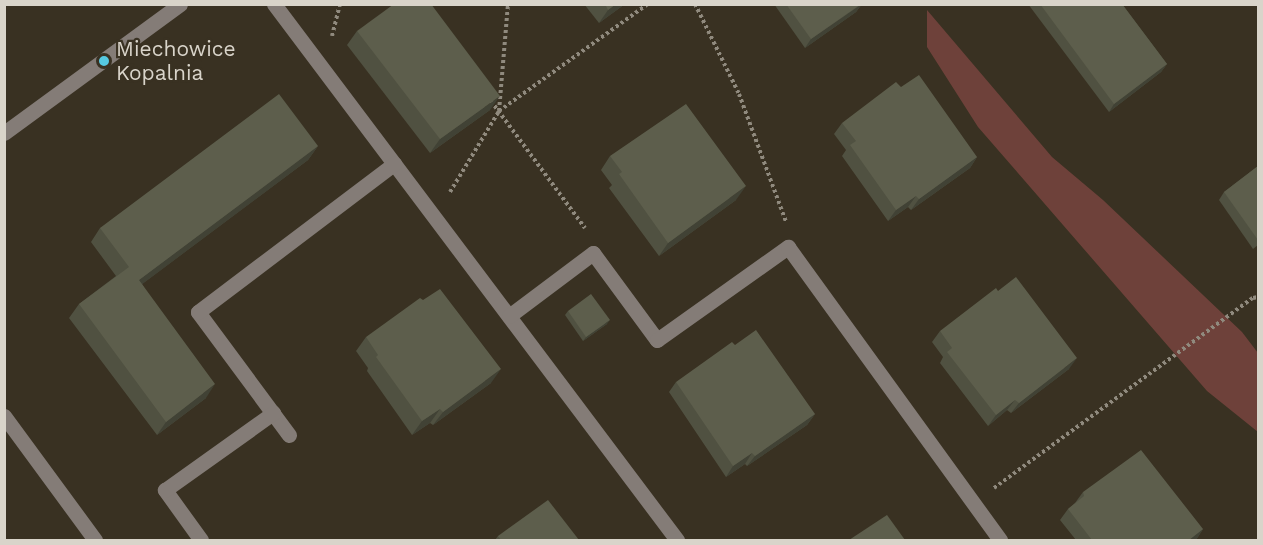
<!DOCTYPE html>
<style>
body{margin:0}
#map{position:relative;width:1263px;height:545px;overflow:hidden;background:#393122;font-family:"Work Sans",sans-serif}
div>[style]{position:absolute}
.green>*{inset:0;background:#6e413a}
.path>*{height:4px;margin-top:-2px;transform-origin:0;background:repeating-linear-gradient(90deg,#908a7e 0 3px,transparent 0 6px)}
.minor>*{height:15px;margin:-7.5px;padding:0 7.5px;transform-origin:7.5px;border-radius:7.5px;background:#847c77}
.wall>*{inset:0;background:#505141}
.shaded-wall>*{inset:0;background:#414235}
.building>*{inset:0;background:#5d5e4c}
.dots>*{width:16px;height:16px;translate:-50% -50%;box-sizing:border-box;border:3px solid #393122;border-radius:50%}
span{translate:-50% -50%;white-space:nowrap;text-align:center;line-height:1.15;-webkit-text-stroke:4.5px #393122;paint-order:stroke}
.poi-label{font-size:21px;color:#d9d4ca}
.left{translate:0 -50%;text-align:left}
.frame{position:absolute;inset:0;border:6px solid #d9d4ca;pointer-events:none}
</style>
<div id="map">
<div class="green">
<div style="clip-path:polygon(927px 10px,1052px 157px,1103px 200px,1242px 332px,1258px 353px,1258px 432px,1207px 391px,978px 127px,927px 47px)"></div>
</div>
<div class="path">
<div style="left:695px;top:4px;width:100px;rotate:63.9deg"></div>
<div style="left:739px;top:94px;width:136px;rotate:69.8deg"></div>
<div style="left:332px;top:36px;width:33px;rotate:-76deg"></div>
<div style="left:491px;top:101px;width:158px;rotate:53.5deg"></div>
<div style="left:499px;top:111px;width:107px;rotate:-85.2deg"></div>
<div style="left:450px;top:192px;width:95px;rotate:-58.8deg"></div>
<div style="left:499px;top:111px;width:183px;rotate:-35.7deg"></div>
<div style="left:994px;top:488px;width:321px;rotate:-36.3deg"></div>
<div style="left:1253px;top:298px;width:5px;rotate:-11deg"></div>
</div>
<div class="minor">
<div style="left:274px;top:4px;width:671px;rotate:53.06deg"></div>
<div style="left:4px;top:133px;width:218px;rotate:-36.2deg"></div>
<div style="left:509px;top:316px;width:105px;rotate:-36.9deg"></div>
<div style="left:593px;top:253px;width:108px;rotate:53.7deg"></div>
<div style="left:657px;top:340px;width:161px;rotate:-35.4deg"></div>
<div style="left:788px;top:247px;width:362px;rotate:54.1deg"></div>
<div style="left:4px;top:416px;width:154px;rotate:53.7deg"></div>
<div style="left:289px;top:435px;width:153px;rotate:-126.5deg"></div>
<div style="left:198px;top:312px;width:246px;rotate:-37.1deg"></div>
<div style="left:201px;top:540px;width:62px;rotate:-125.8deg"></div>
<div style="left:165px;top:490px;width:133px;rotate:-35.5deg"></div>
</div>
<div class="wall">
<div style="clip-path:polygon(584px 4px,625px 4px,599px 23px)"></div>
<div style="clip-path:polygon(774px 4px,862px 4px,856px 12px,805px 48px)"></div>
<div style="clip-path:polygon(1028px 4px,1122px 4px,1167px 64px,1161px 72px,1109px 112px)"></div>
<div style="clip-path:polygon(357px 31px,490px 110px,430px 153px,347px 45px)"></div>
<div style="clip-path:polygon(842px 123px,977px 157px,970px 168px,911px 210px,908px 207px,888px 221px,842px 156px,846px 150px,834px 134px)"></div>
<div style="clip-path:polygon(318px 146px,308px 160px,142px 284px,206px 398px,157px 435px,69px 318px,79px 304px,116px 276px,91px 242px,100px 228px)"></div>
<div style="clip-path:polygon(610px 156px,736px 200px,659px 256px,609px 188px,612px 185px,601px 170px)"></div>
<div style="clip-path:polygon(1258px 166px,1258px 245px,1253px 249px,1219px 200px,1224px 192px)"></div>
<div style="clip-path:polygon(568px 311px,607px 324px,583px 341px,565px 315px)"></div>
<div style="clip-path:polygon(940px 331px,1069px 369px,1011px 413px,1007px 410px,988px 426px,940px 363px,943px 357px,932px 342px)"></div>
<div style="clip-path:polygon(366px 337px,491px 383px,433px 425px,430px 423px,412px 435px,367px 371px,368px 368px,356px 351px)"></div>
<div style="clip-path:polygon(676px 382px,815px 414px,807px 425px,747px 466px,745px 464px,726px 477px,669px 392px)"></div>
<div style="clip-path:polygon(1083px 492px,1203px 529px,1196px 540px,1076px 540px,1060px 520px,1068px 509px,1075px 503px)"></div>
<div style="clip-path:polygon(498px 536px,579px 540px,495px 540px)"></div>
</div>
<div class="shaded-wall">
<div style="clip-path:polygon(616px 4px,625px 4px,599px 23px,608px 10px)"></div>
<div style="clip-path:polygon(862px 4px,856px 12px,805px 48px,811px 39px)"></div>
<div style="clip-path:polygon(1167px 64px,1161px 72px,1109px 112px,1114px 104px)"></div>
<div style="clip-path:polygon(500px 96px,490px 110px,430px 153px,440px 139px)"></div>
<div style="clip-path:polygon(318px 146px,308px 160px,129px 294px,139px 280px)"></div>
<div style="clip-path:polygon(977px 157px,970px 168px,911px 210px,919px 199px)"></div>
<div style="clip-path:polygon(746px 186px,736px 200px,659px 256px,668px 243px)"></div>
<div style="clip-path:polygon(916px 196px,908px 207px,888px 221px,896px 210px)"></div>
<div style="clip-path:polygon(610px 320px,607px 324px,583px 341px,586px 337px)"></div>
<div style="clip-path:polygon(1077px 358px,1069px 369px,1011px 413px,1019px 403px)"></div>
<div style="clip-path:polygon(501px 369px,491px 383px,433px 425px,443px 412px)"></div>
<div style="clip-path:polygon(215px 384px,206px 398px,157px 435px,166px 422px)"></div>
<div style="clip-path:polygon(1015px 400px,1007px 410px,988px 426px,996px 415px)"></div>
<div style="clip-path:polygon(440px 409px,430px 423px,412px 435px,422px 421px)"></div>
<div style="clip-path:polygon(815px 414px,807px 425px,747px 466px,755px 456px)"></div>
<div style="clip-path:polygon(752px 453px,745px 464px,726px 477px,733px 466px)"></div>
<div style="clip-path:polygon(1203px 529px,1196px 540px,1189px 540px)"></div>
</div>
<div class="building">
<div style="clip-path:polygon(394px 4px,431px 4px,500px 96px,440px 139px,357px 31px)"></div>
<div style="clip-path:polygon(605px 4px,616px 4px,608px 10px)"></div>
<div style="clip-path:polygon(786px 4px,861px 4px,811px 39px)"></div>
<div style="clip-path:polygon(1040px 4px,1122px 4px,1167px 64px,1114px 104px)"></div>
<div style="clip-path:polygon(919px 75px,977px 157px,919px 199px,916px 196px,896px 210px,850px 145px,856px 141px,842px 123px,896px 82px,901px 87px)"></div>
<div style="clip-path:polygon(279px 94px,318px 146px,139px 280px,215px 384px,166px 422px,79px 304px,129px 267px,100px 228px)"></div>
<div style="clip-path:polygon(686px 104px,746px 186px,668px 243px,619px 174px,622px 172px,610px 156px)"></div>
<div style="clip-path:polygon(1258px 166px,1258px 240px,1224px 192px)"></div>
<div style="clip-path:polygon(1016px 277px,1077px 358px,1019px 403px,1015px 400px,996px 415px,947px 352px,952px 348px,940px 331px,996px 288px,998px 291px)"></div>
<div style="clip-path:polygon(440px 289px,501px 369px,443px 412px,440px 409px,422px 421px,376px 357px,378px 355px,366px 337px,420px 298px,423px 300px)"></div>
<div style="clip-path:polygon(591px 294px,610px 320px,586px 337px,568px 311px)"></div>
<div style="clip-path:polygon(756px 330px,815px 414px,755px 456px,752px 453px,733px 466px,676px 382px,732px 342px,735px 345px)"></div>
<div style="clip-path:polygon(1141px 450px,1203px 529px,1189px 540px,1092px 540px,1068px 509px,1084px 496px,1083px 492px)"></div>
<div style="clip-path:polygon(548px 500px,579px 540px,501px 540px,498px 536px)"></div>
<div style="clip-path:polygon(887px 515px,905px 540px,849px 540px)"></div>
</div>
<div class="dots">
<div style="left:104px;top:61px;background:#56c9e1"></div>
</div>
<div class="poi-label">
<span class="left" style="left:116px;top:61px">Miechowice<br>Kopalnia</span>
</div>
<div class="frame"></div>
</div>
